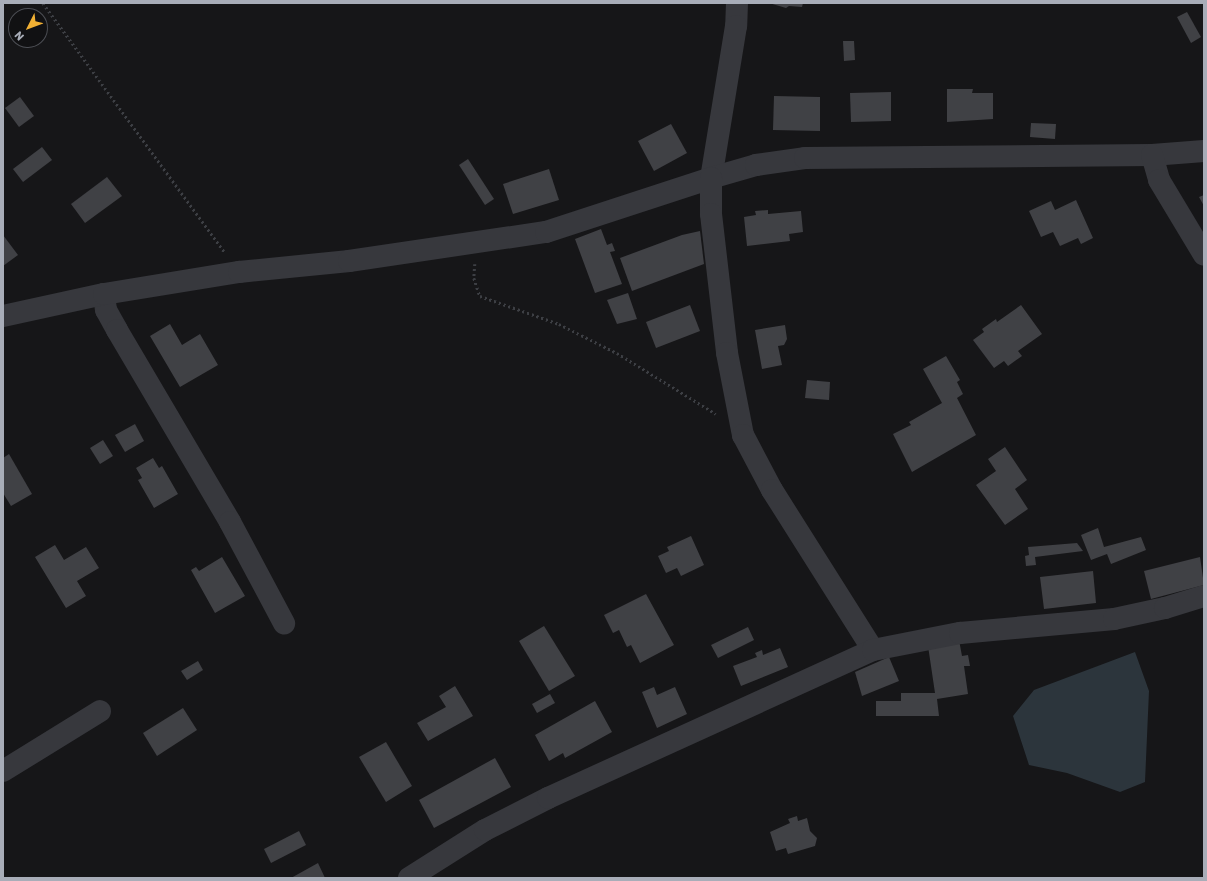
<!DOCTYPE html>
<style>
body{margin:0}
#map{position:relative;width:1207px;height:881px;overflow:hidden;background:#161618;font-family:Rubik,sans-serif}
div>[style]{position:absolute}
.water>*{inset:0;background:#2c353c}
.building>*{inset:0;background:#404145}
.path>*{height:2.5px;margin-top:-1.25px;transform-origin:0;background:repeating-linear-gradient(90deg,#3d3f44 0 2px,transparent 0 5px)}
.minor>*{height:22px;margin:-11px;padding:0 11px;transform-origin:11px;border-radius:11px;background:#37383d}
span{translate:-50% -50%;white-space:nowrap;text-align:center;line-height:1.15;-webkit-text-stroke:3px #111113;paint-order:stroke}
.frame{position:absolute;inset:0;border:4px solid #a8adb8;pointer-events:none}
.north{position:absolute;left:8px;top:8px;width:40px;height:40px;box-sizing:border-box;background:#111113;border:1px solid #4d4f55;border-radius:50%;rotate:228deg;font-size:11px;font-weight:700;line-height:16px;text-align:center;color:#a8adb8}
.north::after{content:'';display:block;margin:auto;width:14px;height:18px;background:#f2b134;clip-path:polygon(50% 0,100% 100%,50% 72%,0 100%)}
</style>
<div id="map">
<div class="water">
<div style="clip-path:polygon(1135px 652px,1149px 691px,1145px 782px,1120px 792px,1067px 773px,1029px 765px,1013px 716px,1034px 690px)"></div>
</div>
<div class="building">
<div style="clip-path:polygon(769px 3px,803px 3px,802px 7px,789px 6px,786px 8px)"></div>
<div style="clip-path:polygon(1187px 12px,1201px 37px,1191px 43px,1177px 17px)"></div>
<div style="clip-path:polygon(843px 41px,854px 41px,855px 60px,844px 61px)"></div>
<div style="clip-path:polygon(947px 89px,973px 89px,972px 93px,993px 93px,993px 119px,947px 122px)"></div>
<div style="clip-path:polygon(891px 92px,891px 121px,851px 122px,850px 93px)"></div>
<div style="clip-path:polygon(774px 96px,820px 97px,820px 131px,773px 130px)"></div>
<div style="clip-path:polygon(20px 97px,34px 116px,19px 127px,5px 108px)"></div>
<div style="clip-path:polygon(1031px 123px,1056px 124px,1055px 139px,1030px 137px)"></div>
<div style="clip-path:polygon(671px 124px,687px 153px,654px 171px,638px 141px)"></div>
<div style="clip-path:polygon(42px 147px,52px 160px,23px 182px,13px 169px)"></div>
<div style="clip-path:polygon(468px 159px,494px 199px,485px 205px,459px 165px)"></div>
<div style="clip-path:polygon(549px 169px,559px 200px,513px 214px,503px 184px)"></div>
<div style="clip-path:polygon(107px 177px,122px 196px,85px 223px,71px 204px)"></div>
<div style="clip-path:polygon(1204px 195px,1204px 206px,1199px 197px)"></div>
<div style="clip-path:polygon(1076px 200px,1093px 238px,1081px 244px,1078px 238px,1060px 246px,1053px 232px,1041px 237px,1029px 211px,1051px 201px,1055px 210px)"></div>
<div style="clip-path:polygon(768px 210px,768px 214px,801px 211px,803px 232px,789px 234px,790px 241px,747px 246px,744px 217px,756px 215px,755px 211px)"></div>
<div style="clip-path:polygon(601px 229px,607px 245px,612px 243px,615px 251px,610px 252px,622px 284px,595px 293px,575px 239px)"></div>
<div style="clip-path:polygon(700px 231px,704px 264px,632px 291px,620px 258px,682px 235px)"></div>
<div style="clip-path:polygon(3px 235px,18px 255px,3px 266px)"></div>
<div style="clip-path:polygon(628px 293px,637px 319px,617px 324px,607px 300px)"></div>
<div style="clip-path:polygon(690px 305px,700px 331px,656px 348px,646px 322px)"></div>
<div style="clip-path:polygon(1021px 305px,1042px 334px,1018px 351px,1022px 356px,1008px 366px,1004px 361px,994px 368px,973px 340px,984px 332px,982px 329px,996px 319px,997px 322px)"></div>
<div style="clip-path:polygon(170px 324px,182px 345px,200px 334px,218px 365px,180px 387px,150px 336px)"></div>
<div style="clip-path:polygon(785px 325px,787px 339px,784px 345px,778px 346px,782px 365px,762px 369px,755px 330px)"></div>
<div style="clip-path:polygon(946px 356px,960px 380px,957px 382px,963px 394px,957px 398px,976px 435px,912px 472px,893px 434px,911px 425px,909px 422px,942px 403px,923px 369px)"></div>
<div style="clip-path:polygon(807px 380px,830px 382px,829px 400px,805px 398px)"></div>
<div style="clip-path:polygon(135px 424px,144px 441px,125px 452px,115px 435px)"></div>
<div style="clip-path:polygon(103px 440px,113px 456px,100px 464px,90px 448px)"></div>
<div style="clip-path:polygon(1005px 447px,1027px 480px,1015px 489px,1028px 509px,1005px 525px,976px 485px,996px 471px,988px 459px)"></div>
<div style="clip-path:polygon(9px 454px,32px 494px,11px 506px,3px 493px,3px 458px)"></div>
<div style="clip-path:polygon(153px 458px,159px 468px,162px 466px,178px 494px,154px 508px,138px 480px,142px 478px,136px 468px)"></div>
<div style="clip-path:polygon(1098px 528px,1104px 547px,1141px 537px,1146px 550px,1111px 564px,1107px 554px,1091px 560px,1081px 535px)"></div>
<div style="clip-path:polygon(691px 536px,704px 565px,681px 576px,677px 568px,666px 573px,658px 556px,669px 551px,667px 547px)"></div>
<div style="clip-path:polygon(1077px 543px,1083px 551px,1035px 557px,1036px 565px,1026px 566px,1025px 556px,1029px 555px,1028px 547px)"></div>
<div style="clip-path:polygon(55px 545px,64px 560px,86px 547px,99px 568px,77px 581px,86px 596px,66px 608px,35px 557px)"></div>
<div style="clip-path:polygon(222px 557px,245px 596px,215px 613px,191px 570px,196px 567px,199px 571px)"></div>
<div style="clip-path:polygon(1200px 557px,1204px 585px,1151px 599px,1144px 571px)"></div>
<div style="clip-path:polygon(1093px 571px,1096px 603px,1044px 609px,1040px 577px)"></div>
<div style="clip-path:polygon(646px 594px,674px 645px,640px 663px,631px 645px,627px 647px,619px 630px,613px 633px,604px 615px)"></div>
<div style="clip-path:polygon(544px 626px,575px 676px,549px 691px,519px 641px)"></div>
<div style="clip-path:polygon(748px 627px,754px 640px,718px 658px,711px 645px)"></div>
<div style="clip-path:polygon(959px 640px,962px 656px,968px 655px,970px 666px,964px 666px,968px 694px,937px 699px,939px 716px,876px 716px,876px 701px,901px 701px,901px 693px,935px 693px,928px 646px)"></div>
<div style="clip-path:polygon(780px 648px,788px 667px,741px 686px,733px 666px,757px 657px,755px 653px,762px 650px,763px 655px)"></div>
<div style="clip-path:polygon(889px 657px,899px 681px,862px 696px,855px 672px)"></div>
<div style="clip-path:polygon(198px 661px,203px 670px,187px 680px,181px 671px)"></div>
<div style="clip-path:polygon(455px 686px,473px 716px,428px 741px,417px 723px,446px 707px,439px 696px)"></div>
<div style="clip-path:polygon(654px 687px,657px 695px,675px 687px,687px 714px,657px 728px,642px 692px)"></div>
<div style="clip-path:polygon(550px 694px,555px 703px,537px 713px,532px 704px)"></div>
<div style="clip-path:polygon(595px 701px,612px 732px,565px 758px,563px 753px,549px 761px,535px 735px)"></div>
<div style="clip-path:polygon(183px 708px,197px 730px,157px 756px,143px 733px)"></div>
<div style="clip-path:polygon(386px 742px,412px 786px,386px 802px,359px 757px)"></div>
<div style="clip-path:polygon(495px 758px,511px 787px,434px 828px,419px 800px)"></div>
<div style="clip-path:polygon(797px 816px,798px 821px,807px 818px,810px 831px,817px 838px,815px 846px,788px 854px,786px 848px,776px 851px,770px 832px,790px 823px,788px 819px)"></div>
<div style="clip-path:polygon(299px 831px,306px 845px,271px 863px,264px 849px)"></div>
<div style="clip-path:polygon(318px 863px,325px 878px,291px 878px)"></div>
</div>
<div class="path">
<div style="left:43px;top:3px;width:309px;rotate:53.9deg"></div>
<div style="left:475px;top:264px;width:14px;rotate:94deg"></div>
<div style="left:474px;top:278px;width:19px;rotate:72deg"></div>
<div style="left:480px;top:296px;width:84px;rotate:19.5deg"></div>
<div style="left:559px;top:324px;width:65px;rotate:26.6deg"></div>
<div style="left:617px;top:353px;width:116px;rotate:31.6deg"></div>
</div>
<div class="minor">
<div style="left:737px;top:3px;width:23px;rotate:92deg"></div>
<div style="left:736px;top:26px;width:154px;rotate:99.3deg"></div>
<div style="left:711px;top:178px;width:47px;rotate:-16.1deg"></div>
<div style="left:756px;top:165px;width:49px;rotate:-8.1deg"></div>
<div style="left:805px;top:158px;width:347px;rotate:-0.5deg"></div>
<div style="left:1152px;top:155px;width:52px;rotate:-4.4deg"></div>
<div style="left:1152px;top:155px;width:26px;rotate:74deg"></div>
<div style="left:1159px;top:180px;width:87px;rotate:59deg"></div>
<div style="left:104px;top:294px;width:16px;rotate:83deg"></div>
<div style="left:106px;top:310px;width:23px;rotate:61deg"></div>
<div style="left:117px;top:330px;width:223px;rotate:59.5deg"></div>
<div style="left:230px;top:522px;width:115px;rotate:61.9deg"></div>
<div style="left:3px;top:316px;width:103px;rotate:-12.3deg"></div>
<div style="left:104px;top:294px;width:137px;rotate:-9.3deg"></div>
<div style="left:239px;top:272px;width:111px;rotate:-5.7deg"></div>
<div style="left:349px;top:261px;width:199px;rotate:-8.4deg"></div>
<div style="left:546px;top:232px;width:174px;rotate:-18.1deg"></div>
<div style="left:711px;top:178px;width:36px;rotate:90deg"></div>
<div style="left:711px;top:214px;width:140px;rotate:83.4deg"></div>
<div style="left:727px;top:353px;width:84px;rotate:79deg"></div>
<div style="left:743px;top:435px;width:62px;rotate:62.2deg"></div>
<div style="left:772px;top:490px;width:189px;rotate:57.7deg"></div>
<div style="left:3px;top:771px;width:114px;rotate:-31.7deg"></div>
<div style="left:409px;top:878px;width:90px;rotate:-32.3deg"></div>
<div style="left:485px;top:830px;width:71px;rotate:-26.9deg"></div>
<div style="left:548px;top:798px;width:357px;rotate:-24.5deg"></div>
<div style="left:873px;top:650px;width:89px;rotate:-11.1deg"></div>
<div style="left:960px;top:633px;width:155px;rotate:-5.2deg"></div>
<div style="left:1114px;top:619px;width:52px;rotate:-12.2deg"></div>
<div style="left:1165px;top:608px;width:41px;rotate:-17.1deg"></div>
</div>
<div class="frame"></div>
<div class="north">N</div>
</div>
